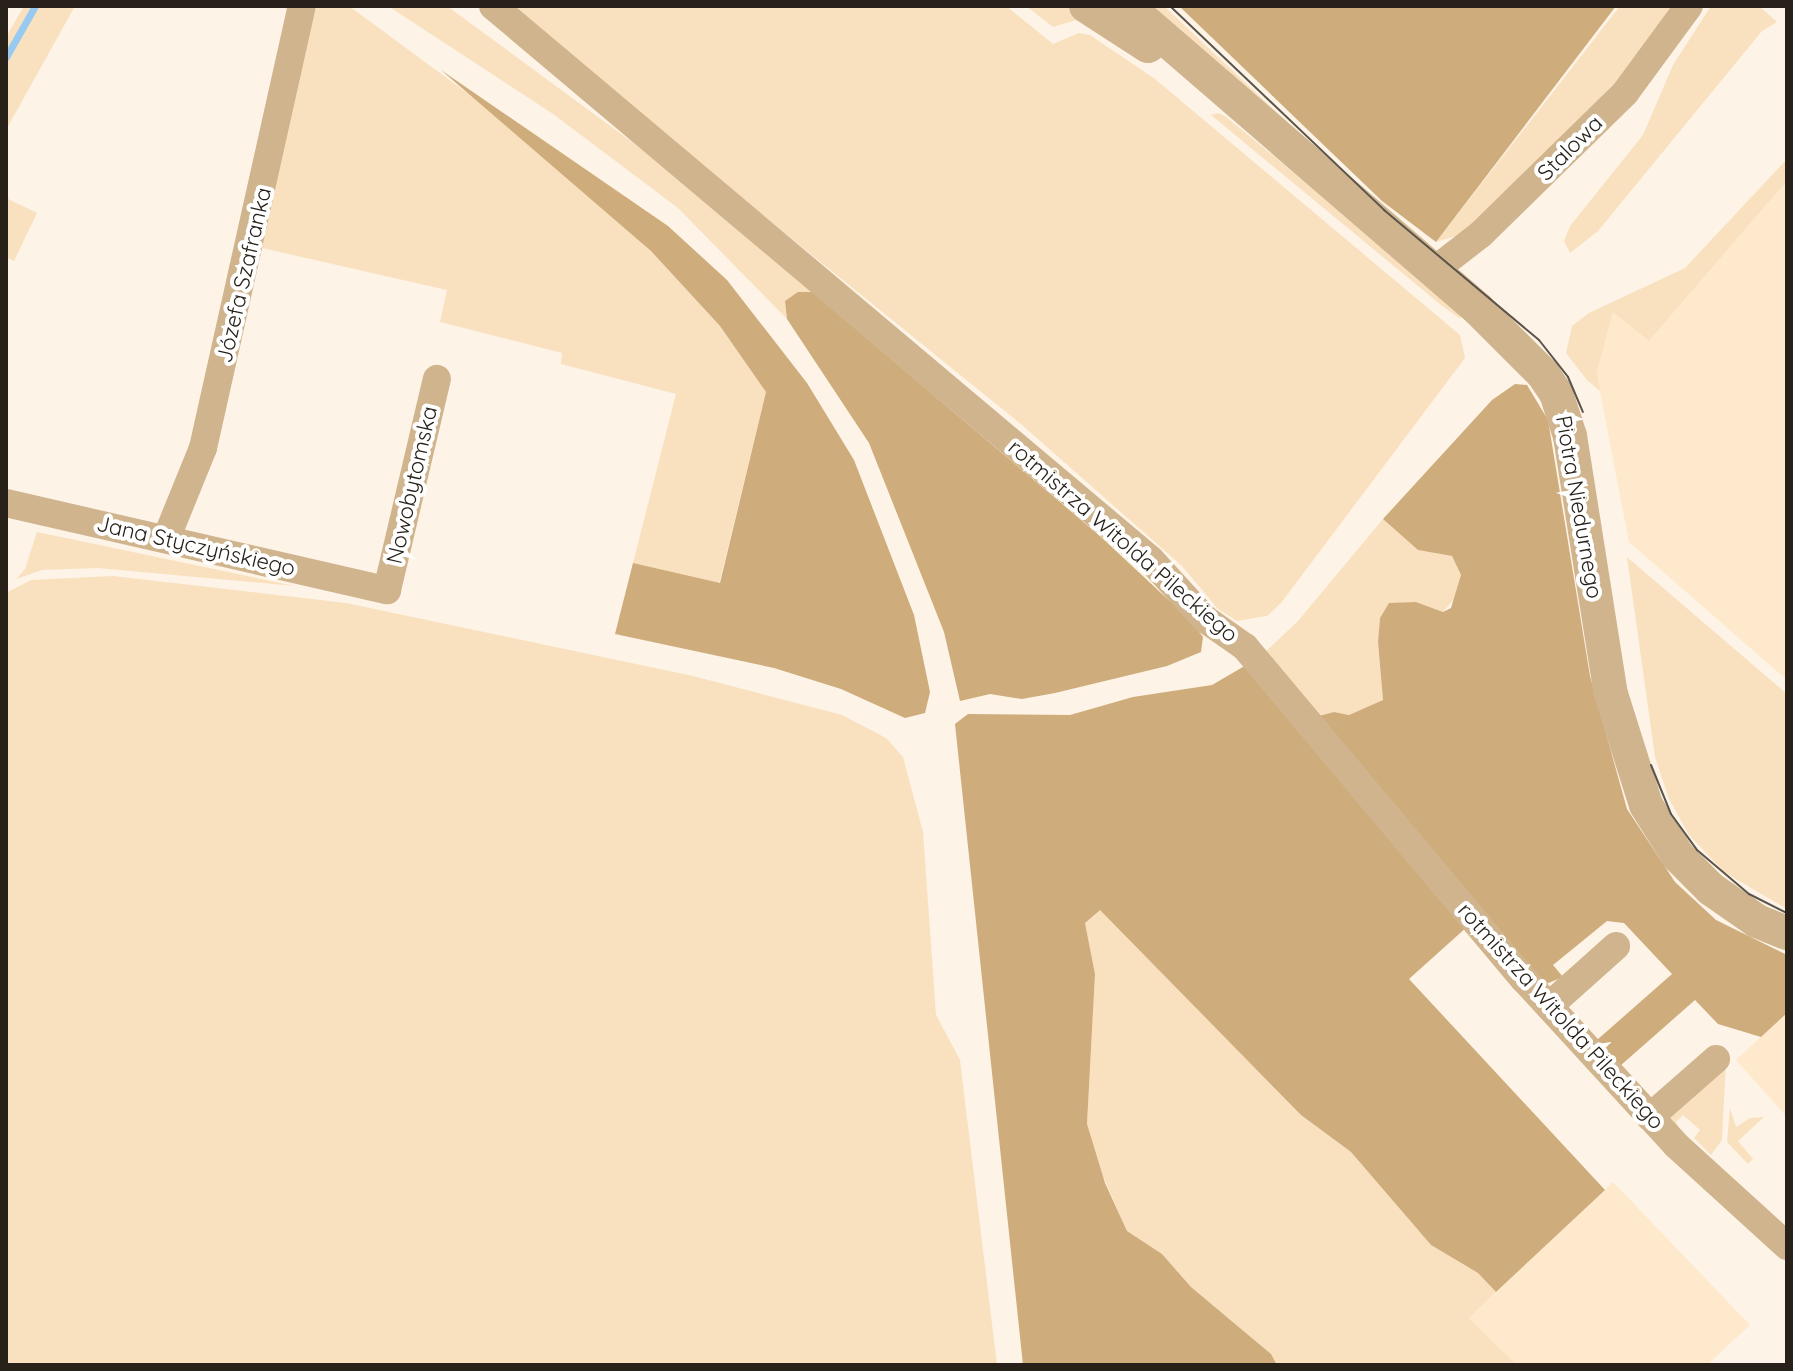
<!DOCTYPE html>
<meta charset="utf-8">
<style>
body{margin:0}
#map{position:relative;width:1793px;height:1371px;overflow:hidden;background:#fdf3e6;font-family:Quicksand,sans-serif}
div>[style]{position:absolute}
.built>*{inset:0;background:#fee9cc}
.green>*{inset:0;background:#f9e1c0}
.forest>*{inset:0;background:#ceac7b}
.stream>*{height:7px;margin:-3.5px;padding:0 3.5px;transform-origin:3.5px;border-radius:3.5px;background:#98c9f1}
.minor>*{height:28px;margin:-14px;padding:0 14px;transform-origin:14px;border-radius:14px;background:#cfb48d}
.tertiary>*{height:34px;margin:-17px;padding:0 17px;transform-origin:17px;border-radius:17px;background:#cfb48d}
.tram>*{height:2px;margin:-1px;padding:0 1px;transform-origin:1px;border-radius:1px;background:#5b544b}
span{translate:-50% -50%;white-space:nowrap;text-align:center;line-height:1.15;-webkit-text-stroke:8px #fff;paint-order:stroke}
.street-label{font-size:22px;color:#272119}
.frame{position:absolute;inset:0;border:8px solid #272119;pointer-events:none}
</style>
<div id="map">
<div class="built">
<div style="clip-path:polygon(1787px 181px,1787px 680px,1629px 542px,1596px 371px,1613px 311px,1650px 340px)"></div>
<div style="clip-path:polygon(1787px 1013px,1787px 1117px,1736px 1060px)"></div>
<div style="clip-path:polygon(1613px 1182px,1750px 1325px,1707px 1365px,1517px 1365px,1469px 1318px)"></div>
</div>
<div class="green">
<div style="clip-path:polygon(24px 6px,75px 6px,6px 130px,6px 37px)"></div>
<div style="clip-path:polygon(324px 6px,349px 6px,501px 118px,651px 251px,720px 326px,766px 392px,719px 584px,633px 563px,676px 394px,561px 364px,562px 353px,440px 322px,447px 290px,262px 248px,314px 10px)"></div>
<div style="clip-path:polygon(388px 6px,447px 6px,685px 181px,812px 292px,785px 301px,787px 319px,678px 208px,553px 114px)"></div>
<div style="clip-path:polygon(504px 6px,1006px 6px,1053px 44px,1079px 33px,1090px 35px,1155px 79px,1460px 335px,1465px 358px,1281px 603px,1267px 616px,1237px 621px,1218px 609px,1182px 566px,1022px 425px)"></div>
<div style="clip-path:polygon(1026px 6px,1070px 6px,1086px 17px,1053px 27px)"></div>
<div style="clip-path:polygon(1151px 6px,1164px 6px,1300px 134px)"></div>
<div style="clip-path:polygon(1620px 6px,1678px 6px,1628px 75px,1472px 231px,1436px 242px)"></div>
<div style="clip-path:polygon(1711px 6px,1759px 6px,1777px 22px,1762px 31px,1598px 231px,1570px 253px,1564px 241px,1570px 226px,1643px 135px,1673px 65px)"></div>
<div style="clip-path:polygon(1218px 113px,1225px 116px,1469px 317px,1459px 318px,1441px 305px,1211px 115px)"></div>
<div style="clip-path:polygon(1787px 159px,1787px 181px,1649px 341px,1613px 312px,1597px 371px,1600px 391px,1587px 380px,1566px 353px,1572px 326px,1589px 313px,1685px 268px)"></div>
<div style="clip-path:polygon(6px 198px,37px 213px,14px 261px,6px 257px)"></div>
<div style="clip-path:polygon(1383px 519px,1418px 550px,1452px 556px,1461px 575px,1460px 592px,1443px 612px,1416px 602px,1389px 604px,1380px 618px,1378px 642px,1383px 700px,1349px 715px,1334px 712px,1315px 717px,1260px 657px,1298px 621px)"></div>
<div style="clip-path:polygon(37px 532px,295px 586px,98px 568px,42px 570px,16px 579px,25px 569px)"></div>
<div style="clip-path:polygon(1627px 557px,1787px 694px,1787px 909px,1724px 872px,1689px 835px,1669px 799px,1655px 757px)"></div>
<div style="clip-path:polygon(113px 576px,346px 603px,693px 676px,842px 715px,886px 738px,903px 757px,923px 832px,936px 1015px,960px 1060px,997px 1365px,6px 1365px,6px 593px,31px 580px)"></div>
<div style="clip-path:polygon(1100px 909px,1301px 1115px,1351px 1152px,1431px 1245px,1478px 1273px,1496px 1292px,1469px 1318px,1517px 1365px,1277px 1365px,1271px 1354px,1191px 1287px,1162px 1254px,1127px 1231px,1094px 1156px,1087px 1124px,1095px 974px,1085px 923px)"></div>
<div style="clip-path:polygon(1726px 1061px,1722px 1140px,1711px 1155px,1694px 1138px,1700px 1130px,1683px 1115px,1676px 1122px,1682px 1133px,1671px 1124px,1670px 1116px)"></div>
<div style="clip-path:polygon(1730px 1108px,1736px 1127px,1750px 1118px,1764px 1117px,1738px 1141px,1753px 1159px,1748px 1164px,1727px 1142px)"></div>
</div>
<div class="forest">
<div style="clip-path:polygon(1179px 6px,1616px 6px,1436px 242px,1382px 201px)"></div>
<div style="clip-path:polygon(441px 70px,668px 226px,727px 280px,807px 383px,854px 460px,914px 615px,930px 692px,925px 713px,905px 718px,841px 689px,774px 668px,615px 634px,633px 563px,720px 583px,766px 392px,720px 326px,651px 251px)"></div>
<div style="clip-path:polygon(798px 292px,812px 292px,1100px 536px,1191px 621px,1203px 637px,1201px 652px,1167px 666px,1055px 693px,1022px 699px,990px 694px,960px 701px,944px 632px,869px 443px,787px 319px,785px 301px)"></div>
<div style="clip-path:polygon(1515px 384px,1527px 385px,1548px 420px,1590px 676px,1627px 809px,1675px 882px,1716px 920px,1787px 955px,1787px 1013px,1761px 1037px,1718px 1024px,1695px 1000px,1620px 1066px,1597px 1040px,1672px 974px,1624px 923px,1607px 921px,1553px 965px,1563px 977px,1546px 984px,1315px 717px,1334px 712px,1349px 715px,1383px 700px,1378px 642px,1380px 618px,1389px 603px,1416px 602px,1443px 612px,1451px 608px,1461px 575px,1452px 556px,1418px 550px,1383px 519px,1492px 400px)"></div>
<div style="clip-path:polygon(1248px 664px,1468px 926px,1409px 979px,1605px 1190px,1496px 1292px,1478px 1273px,1431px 1245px,1351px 1152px,1301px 1115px,1100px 910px,1085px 923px,1095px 974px,1087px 1124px,1105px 1183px,1127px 1231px,1162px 1254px,1191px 1287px,1271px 1354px,1277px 1365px,1023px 1365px,955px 724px,968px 714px,1070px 715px,1133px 697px,1212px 685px)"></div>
</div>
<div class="stream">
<div style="left:6px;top:57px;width:59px;rotate:-60.4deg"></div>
</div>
<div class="minor">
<div style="left:493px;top:6px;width:859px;rotate:40.09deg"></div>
<div style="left:1150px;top:559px;width:81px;rotate:47.5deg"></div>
<div style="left:1205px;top:619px;width:49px;rotate:35deg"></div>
<div style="left:1245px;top:647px;width:434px;rotate:50deg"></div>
<div style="left:1524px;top:979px;width:225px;rotate:47.5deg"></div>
<div style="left:1676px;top:1145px;width:150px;rotate:42.3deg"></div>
<div style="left:1432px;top:272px;width:62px;rotate:-37.8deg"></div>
<div style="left:1481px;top:234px;width:202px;rotate:-44.4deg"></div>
<div style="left:1625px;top:93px;width:108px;rotate:-53.7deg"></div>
<div style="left:6px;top:503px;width:391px;rotate:12.9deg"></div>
<div style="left:387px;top:590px;width:217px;rotate:-76.7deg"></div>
<div style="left:166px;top:539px;width:98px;rotate:-67.9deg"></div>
<div style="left:203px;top:448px;width:453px;rotate:-77.4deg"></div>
<div style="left:1549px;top:1006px;width:90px;rotate:-41.8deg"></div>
<div style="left:1650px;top:1117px;width:88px;rotate:-41.3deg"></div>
</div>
<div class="tertiary">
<div style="left:1086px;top:6px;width:74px;rotate:32.8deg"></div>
<div style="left:1127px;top:6px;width:464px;rotate:40.8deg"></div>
<div style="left:1478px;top:309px;width:92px;rotate:45deg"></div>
<div style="left:1543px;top:374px;width:23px;rotate:56deg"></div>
<div style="left:1556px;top:393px;width:45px;rotate:72deg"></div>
<div style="left:1570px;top:436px;width:261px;rotate:81deg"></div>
<div style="left:1611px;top:694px;width:116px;rotate:72.5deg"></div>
<div style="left:1646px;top:805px;width:60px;rotate:57.9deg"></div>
<div style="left:1678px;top:856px;width:47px;rotate:45deg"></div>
<div style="left:1711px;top:889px;width:56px;rotate:34.8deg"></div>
<div style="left:1757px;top:921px;width:32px;rotate:22deg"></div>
</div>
<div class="tram">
<div style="left:1170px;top:6px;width:296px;rotate:43.6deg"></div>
<div style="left:1384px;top:210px;width:202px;rotate:40deg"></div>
<div style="left:1539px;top:340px;width:47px;rotate:51.9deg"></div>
<div style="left:1568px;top:377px;width:38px;rotate:67deg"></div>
<div style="left:1651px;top:765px;width:53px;rotate:67.8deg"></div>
<div style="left:1671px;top:814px;width:44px;rotate:54.2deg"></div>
<div style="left:1697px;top:850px;width:68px;rotate:40.2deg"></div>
<div style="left:1749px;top:894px;width:42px;rotate:26.6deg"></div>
</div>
<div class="street-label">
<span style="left:1570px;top:148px;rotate:-45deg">Stalowa</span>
<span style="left:244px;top:275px;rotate:-77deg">Józefa Szafranka</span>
<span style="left:412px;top:485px;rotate:-77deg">Nowobytomska</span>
<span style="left:1579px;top:507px;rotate:80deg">Piotra Niedurnego</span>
<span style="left:1123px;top:541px;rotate:41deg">rotmistrza Witolda Pileckiego</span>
<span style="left:196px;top:546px;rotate:13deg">Jana Styczyńskiego</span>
<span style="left:1561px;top:1016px;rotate:48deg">rotmistrza Witolda Pileckiego</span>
</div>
<div class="frame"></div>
</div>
